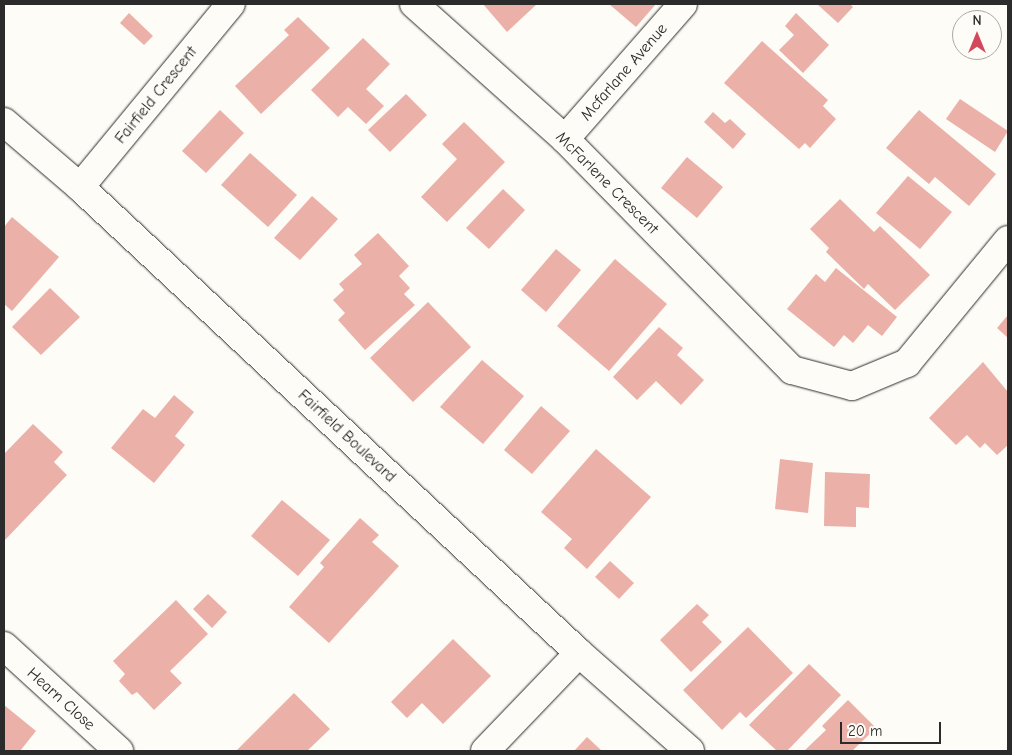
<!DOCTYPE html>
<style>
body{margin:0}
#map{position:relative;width:1012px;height:755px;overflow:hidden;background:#fdfcf7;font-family:"Comic Neue",sans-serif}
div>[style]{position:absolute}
.building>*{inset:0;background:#ebb0a7}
.roads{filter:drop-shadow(0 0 1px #2b2b2b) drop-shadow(0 0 1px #2b2b2b)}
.minor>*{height:28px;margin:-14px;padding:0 14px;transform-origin:14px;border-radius:14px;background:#fdfcf7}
span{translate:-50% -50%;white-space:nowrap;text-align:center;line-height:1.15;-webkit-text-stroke:4.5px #fdfcf7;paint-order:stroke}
.street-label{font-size:16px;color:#2b2b2b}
.frame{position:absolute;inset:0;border:5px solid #2b2b2b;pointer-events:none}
.north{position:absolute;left:952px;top:10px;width:50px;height:50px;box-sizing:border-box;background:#fdfcf7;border:1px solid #a9a8a5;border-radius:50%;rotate:0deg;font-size:14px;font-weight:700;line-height:20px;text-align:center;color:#2b2b2b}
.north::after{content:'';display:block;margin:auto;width:18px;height:22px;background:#d1495b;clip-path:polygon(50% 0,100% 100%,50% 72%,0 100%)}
.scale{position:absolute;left:840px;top:722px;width:101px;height:22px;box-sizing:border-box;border:2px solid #2b2b2b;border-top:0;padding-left:6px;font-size:15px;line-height:18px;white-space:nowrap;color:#2b2b2b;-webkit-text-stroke:4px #fdfcf7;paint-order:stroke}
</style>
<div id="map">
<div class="building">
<div style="clip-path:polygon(483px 4px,537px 4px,507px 32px)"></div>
<div style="clip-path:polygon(609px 4px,656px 4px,636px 27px)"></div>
<div style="clip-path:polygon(817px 4px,850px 4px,853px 7px,838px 23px)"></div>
<div style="clip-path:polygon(129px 13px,153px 36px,144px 45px,120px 23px)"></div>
<div style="clip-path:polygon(796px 13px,829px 45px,803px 73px,779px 50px,794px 35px,785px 26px)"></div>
<div style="clip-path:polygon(298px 17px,330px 48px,261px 114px,235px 86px,289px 35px,284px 30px)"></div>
<div style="clip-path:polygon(363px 38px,390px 64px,366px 89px,384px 106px,366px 124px,348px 107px,338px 117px,311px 90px)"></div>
<div style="clip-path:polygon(762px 41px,828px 100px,823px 106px,836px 119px,810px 148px,805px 143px,799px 149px,724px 83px)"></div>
<div style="clip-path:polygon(406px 94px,427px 115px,390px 152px,368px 130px)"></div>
<div style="clip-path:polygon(960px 99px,1008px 131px,995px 152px,946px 119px)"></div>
<div style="clip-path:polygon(220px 110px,244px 133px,206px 173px,182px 151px)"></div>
<div style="clip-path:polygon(919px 110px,996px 174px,969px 206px,935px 177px,929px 184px,886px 148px)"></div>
<div style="clip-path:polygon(713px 112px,725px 123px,730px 119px,746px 134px,733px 149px,704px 122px)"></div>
<div style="clip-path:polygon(464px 122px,505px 162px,447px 222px,421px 197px,457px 159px,442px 144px)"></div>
<div style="clip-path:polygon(250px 153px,297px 195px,268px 227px,221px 185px)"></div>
<div style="clip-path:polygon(687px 157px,723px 187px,697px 218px,661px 188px)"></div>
<div style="clip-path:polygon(908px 176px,952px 212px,920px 249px,876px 213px)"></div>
<div style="clip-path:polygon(503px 189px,525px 210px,489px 249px,466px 228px)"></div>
<div style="clip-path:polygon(312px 196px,338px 219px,300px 260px,274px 238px)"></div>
<div style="clip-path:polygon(840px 199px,874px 232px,880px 226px,930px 275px,895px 310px,868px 284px,864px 289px,826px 252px,829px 248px,810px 229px)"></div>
<div style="clip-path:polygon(12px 217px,59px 257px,12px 311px,4px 304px,4px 227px)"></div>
<div style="clip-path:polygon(378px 233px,409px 266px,399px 276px,410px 288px,404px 294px,415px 305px,365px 350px,338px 320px,345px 313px,333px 300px,344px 290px,339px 284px,362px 264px,354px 255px)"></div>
<div style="clip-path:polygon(556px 249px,581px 270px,546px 312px,521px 290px)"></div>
<div style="clip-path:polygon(615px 259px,667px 304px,609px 371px,557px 326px)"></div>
<div style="clip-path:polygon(836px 268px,897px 317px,882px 336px,868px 325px,853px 343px,844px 335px,834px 347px,787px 309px,816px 274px,825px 282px)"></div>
<div style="clip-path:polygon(50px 288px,80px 317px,41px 355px,12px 327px)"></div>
<div style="clip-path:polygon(428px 302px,471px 347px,413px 402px,370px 358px)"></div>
<div style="clip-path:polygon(1008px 315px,1008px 338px,997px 328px)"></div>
<div style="clip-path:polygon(659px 327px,683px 348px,677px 355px,704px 380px,681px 405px,656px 381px,637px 400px,613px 377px)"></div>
<div style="clip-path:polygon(482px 360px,524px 396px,483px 444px,440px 407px)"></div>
<div style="clip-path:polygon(983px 362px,1008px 392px,1008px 445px,997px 455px,985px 443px,980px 448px,967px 435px,956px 445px,929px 418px)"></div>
<div style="clip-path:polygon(174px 395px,194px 412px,175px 436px,185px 445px,154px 483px,111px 448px,143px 409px,155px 418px)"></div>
<div style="clip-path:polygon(541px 406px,570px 431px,532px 474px,504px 450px)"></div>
<div style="clip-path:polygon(33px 424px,63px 452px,54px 462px,67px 475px,4px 541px,4px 454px)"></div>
<div style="clip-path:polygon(596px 449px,651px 497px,587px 569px,564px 548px,572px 539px,541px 512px)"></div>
<div style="clip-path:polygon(780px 459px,813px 463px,808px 513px,775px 509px)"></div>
<div style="clip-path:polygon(825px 472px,870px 474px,869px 508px,856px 507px,856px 527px,824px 526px)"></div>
<div style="clip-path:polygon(282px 500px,330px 540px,298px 576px,251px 536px)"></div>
<div style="clip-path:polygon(360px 518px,379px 535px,372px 542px,399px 566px,329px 643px,289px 607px,324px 567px,320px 563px)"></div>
<div style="clip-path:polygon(610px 561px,634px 583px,619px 599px,595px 577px)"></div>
<div style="clip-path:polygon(208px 594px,227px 612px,212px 628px,193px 609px)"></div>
<div style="clip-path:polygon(176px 600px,208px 634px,170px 671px,182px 683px,154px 710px,137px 692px,132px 695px,119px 681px,125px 674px,113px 661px)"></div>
<div style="clip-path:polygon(697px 604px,709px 615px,702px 622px,722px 642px,691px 672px,660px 640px)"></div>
<div style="clip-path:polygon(748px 627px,793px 673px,746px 718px,740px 712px,722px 730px,683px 690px)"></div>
<div style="clip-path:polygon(453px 639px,491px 676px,443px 724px,422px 703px,407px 718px,391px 702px)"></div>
<div style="clip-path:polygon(809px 664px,841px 695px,787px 751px,777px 751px,749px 725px)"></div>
<div style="clip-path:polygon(294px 693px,330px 729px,307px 751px,236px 751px)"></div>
<div style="clip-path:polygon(848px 700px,876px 728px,852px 751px,804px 751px,826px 730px,822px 726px)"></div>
<div style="clip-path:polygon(4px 705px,36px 731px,20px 751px,4px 751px)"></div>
<div style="clip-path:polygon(587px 737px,602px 751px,574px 751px)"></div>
</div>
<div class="roads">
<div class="minor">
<div style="left:414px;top:4px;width:203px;rotate:41.8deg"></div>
<div style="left:565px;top:139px;width:324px;rotate:45.5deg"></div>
<div style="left:792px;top:370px;width:62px;rotate:14.9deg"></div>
<div style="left:852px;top:386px;width:60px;rotate:-22.7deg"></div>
<div style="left:907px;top:363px;width:159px;rotate:-50.6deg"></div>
<div style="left:4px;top:122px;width:100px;rotate:40.5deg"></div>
<div style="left:80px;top:187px;width:683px;rotate:43.04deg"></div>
<div style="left:579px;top:653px;width:148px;rotate:41.4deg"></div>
<div style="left:565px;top:139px;width:179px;rotate:-48.8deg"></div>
<div style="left:80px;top:187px;width:237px;rotate:-50.5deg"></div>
<div style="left:4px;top:646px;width:156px;rotate:42.4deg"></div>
<div style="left:485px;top:751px;width:136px;rotate:-46.2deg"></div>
</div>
</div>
<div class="street-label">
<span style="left:624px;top:72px;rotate:-49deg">Mcfarlane Avenue</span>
<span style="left:156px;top:95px;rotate:-51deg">Fairfield Crescent</span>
<span style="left:607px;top:183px;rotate:45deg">McFarlene Crescent</span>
<span style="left:347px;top:436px;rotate:43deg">Fairfield Boulevard</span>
<span style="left:61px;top:699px;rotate:42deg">Hearn Close</span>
</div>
<div class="frame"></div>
<div class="north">N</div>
<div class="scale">20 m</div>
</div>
